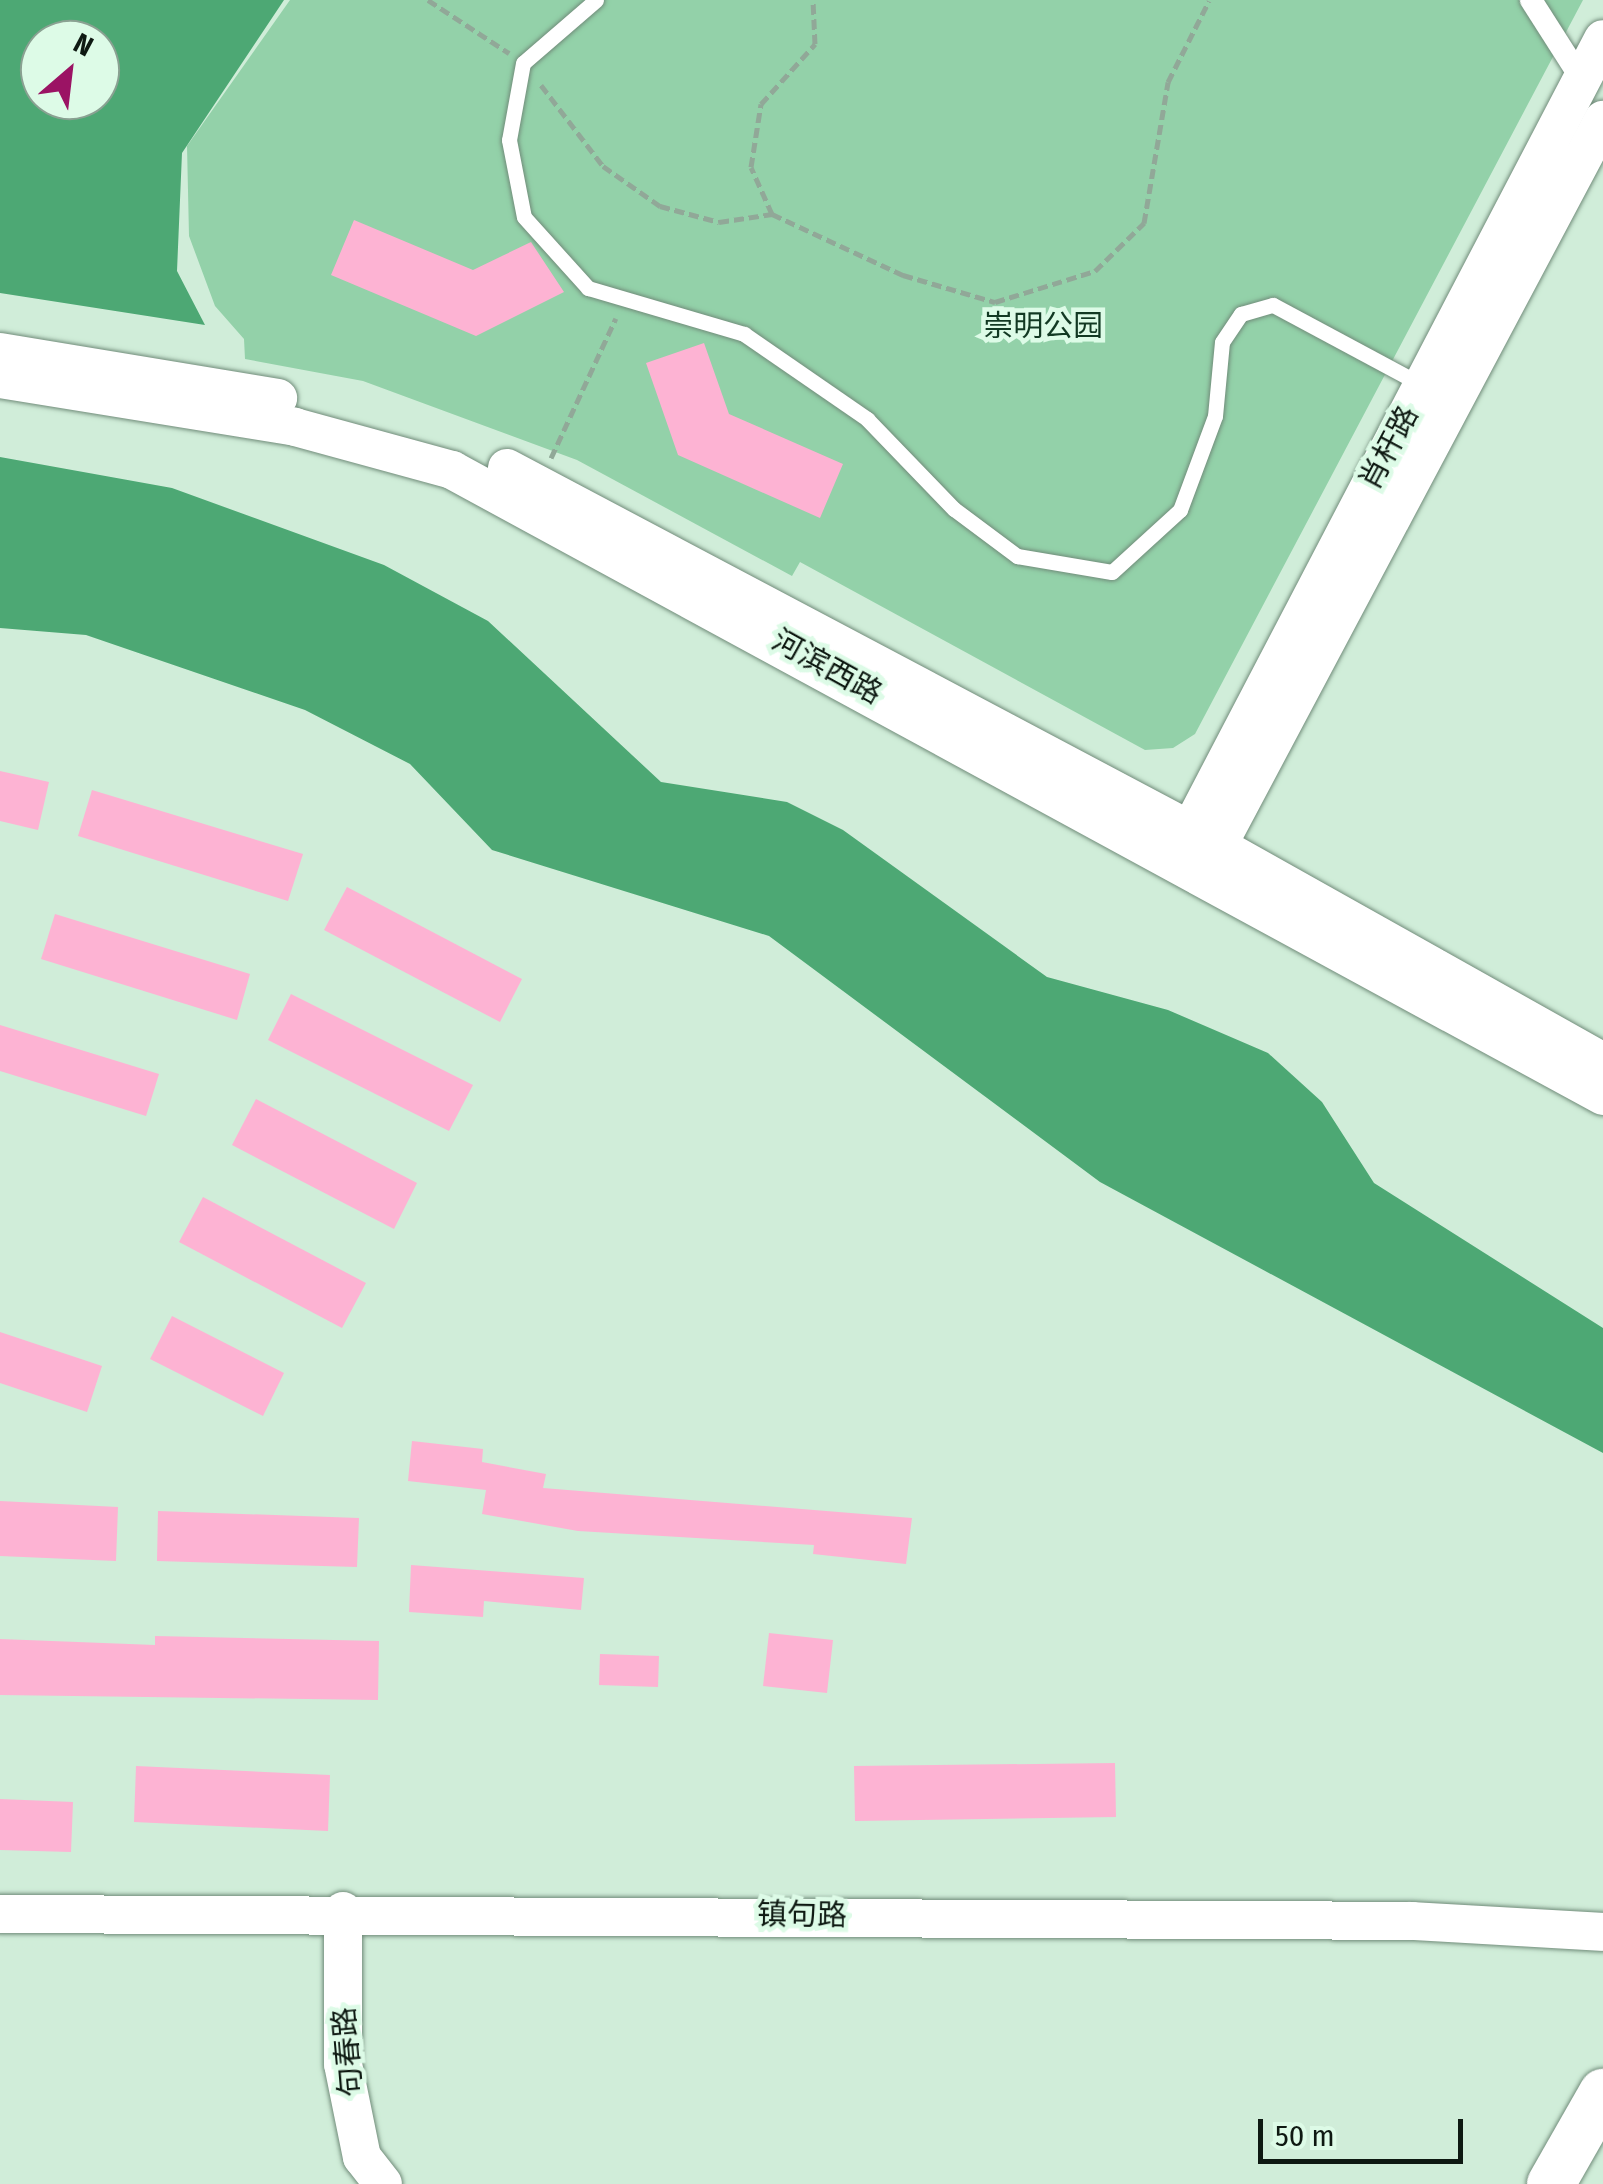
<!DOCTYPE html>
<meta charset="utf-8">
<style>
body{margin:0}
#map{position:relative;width:1603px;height:2184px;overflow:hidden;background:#d0edd9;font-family:"Fira Sans Condensed","Noto Sans SC",sans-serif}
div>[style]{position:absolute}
.green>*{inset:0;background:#93d1a9}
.water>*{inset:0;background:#4da874}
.building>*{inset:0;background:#fdb3d3}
.path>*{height:5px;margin-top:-2.5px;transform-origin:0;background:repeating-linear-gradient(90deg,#91a898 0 10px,transparent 0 15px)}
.roads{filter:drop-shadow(0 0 2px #718c7a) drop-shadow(0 0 2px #718c7a)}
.service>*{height:15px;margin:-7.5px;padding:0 7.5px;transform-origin:7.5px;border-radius:7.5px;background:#fff}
.pedestrian>*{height:22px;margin:-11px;padding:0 11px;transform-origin:11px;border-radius:11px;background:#fff}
.tertiary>*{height:38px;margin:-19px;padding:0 19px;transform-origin:19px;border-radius:19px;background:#fff}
.primary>*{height:48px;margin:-24px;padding:0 24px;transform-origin:24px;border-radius:24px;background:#fff}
span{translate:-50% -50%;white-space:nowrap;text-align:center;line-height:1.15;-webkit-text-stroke:9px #ddfbe7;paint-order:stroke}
.park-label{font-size:30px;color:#123923}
.street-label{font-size:30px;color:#0e1912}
.north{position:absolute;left:20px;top:20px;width:100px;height:100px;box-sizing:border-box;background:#ddfbe7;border:2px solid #8aa192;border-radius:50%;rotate:28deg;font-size:28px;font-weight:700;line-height:40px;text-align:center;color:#0e1912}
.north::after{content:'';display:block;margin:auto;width:35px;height:45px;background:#9b1364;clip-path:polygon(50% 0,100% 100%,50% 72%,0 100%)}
.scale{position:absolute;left:1258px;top:2119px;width:205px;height:45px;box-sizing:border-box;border:5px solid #0e1912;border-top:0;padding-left:12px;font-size:30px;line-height:35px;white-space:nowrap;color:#0e1912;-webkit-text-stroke:8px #ddfbe7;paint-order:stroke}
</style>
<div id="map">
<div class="green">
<div style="clip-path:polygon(290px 0,1583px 0,1195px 734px,1173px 748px,1145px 750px,800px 562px,792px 576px,577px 460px,363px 381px,245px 359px,244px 339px,215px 306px,189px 236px,187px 146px)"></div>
</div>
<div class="water">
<div style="clip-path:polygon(evenodd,0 0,284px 0,182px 153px,177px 271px,205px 325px,0 293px,0 0,100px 40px,100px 100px,40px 100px,40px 40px,100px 40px)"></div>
<div style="clip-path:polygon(0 457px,172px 488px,384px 565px,488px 621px,661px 782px,787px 802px,843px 830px,1047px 977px,1168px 1010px,1268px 1053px,1322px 1102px,1374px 1183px,1603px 1328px,1603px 1453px,1100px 1182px,769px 936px,492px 850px,410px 764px,305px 710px,86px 635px,0 628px)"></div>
</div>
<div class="building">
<div style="clip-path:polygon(354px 220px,473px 270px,531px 242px,564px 292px,476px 336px,331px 275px)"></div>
<div style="clip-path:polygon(704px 343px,729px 414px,843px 464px,820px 518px,678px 455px,646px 363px)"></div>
<div style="clip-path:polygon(0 771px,49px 782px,38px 830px,0 821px)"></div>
<div style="clip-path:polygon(92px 790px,303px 854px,288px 901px,78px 836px)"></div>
<div style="clip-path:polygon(347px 887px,522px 979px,500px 1022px,324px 930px)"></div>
<div style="clip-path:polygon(55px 914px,250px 974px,237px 1020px,41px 959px)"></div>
<div style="clip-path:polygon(291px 994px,473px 1085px,449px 1131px,268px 1040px)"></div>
<div style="clip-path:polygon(0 1025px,159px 1074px,146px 1116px,0 1071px)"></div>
<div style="clip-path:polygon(256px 1099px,417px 1183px,394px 1229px,232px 1145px)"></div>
<div style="clip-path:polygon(203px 1197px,366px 1283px,342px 1328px,179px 1242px)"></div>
<div style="clip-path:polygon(172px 1316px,284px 1373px,263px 1416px,150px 1359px)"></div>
<div style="clip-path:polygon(0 1332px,102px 1366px,87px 1412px,0 1383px)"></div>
<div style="clip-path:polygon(412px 1441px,483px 1449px,482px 1462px,546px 1474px,543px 1488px,912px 1518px,906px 1564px,813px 1554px,814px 1545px,578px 1531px,482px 1514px,486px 1490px,408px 1481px)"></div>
<div style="clip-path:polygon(0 1501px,118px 1507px,116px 1561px,0 1556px)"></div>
<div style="clip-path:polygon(158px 1511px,359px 1518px,357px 1567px,157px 1561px)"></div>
<div style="clip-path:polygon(411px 1565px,584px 1578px,581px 1610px,484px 1601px,483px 1617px,409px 1612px)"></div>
<div style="clip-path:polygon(769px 1633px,833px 1640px,827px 1693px,763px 1686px)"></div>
<div style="clip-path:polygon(155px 1636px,379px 1641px,378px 1700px,0 1695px,0 1639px,155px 1645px)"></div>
<div style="clip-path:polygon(600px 1654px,659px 1656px,658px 1687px,599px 1685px)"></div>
<div style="clip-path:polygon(1115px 1763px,1116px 1817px,855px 1821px,854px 1766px)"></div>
<div style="clip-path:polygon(136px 1766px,330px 1775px,328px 1831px,134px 1822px)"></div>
<div style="clip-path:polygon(0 1799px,73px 1802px,71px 1852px,0 1850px)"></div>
</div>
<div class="path">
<div style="left:428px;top:0;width:97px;rotate:33.2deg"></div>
<div style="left:541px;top:85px;width:102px;rotate:52.6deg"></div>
<div style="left:603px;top:166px;width:70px;rotate:35.1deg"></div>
<div style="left:660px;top:206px;width:61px;rotate:15.2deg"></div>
<div style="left:719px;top:222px;width:54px;rotate:-8.6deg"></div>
<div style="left:772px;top:214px;width:145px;rotate:25deg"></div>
<div style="left:903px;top:275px;width:96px;rotate:16.4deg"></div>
<div style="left:995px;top:302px;width:105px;rotate:-17.2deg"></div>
<div style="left:1095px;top:271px;width:69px;rotate:-44.4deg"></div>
<div style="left:1144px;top:223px;width:143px;rotate:-80.3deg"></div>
<div style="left:1168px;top:82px;width:91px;rotate:-63.2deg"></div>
<div style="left:772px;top:214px;width:51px;rotate:-114.1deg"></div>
<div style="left:751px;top:167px;width:64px;rotate:-81deg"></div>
<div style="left:761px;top:104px;width:81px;rotate:-48deg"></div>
<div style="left:815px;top:44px;width:44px;rotate:-92.6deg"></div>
<div style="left:551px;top:458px;width:154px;rotate:-65.1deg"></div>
</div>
<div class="roads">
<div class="service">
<div style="left:596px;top:0;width:96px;rotate:139.2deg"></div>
<div style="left:523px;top:63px;width:78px;rotate:100.3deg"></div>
<div style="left:509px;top:140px;width:78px;rotate:79deg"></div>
<div style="left:524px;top:217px;width:96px;rotate:48deg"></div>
<div style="left:588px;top:288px;width:163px;rotate:16.4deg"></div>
<div style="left:744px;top:334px;width:150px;rotate:34.6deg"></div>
<div style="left:867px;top:419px;width:125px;rotate:46deg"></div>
<div style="left:954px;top:509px;width:79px;rotate:36.7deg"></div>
<div style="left:1017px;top:556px;width:96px;rotate:9.6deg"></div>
<div style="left:1112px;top:572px;width:92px;rotate:-42.4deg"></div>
<div style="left:1180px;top:510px;width:100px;rotate:-69.6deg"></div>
<div style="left:1215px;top:416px;width:74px;rotate:-84.6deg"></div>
<div style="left:1222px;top:342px;width:34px;rotate:-56deg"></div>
<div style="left:1241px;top:314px;width:33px;rotate:-16deg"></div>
<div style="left:1273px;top:305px;width:169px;rotate:28.2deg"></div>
</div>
<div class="pedestrian">
<div style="left:1531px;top:0;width:95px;rotate:57.5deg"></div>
</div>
<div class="tertiary">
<div style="left:0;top:352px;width:282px;rotate:9.4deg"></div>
<div style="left:0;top:379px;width:299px;rotate:9.2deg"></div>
<div style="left:295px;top:427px;width:163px;rotate:15.3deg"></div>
<div style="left:452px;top:470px;width:1310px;rotate:28.54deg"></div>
<div style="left:507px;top:468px;width:773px;rotate:27.92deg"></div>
<div style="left:1190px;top:830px;width:474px;rotate:29.3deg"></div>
<div style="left:1178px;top:853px;width:918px;rotate:-62.43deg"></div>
<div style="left:1207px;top:866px;width:845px;rotate:-62.04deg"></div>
<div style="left:343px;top:1911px;width:153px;rotate:90deg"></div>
<div style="left:343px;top:2064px;width:95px;rotate:78.5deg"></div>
<div style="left:362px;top:2157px;width:34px;rotate:52deg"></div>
<div style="left:0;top:1914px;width:1412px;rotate:0.28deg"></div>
<div style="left:1412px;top:1921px;width:191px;rotate:3.3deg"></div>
</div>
<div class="primary">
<div style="left:1551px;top:2184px;width:105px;rotate:-60.3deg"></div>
</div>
</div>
<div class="park-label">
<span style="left:1043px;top:326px">崇明公园</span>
</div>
<div class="street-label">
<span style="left:1389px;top:448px;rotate:-62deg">肖杆路</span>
<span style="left:827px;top:667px;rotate:29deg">河滨西路</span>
<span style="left:802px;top:1915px;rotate:1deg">镇句路</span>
<span style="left:348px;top:2052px;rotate:-95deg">句春路</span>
</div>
<div class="north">N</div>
<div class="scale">50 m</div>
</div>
